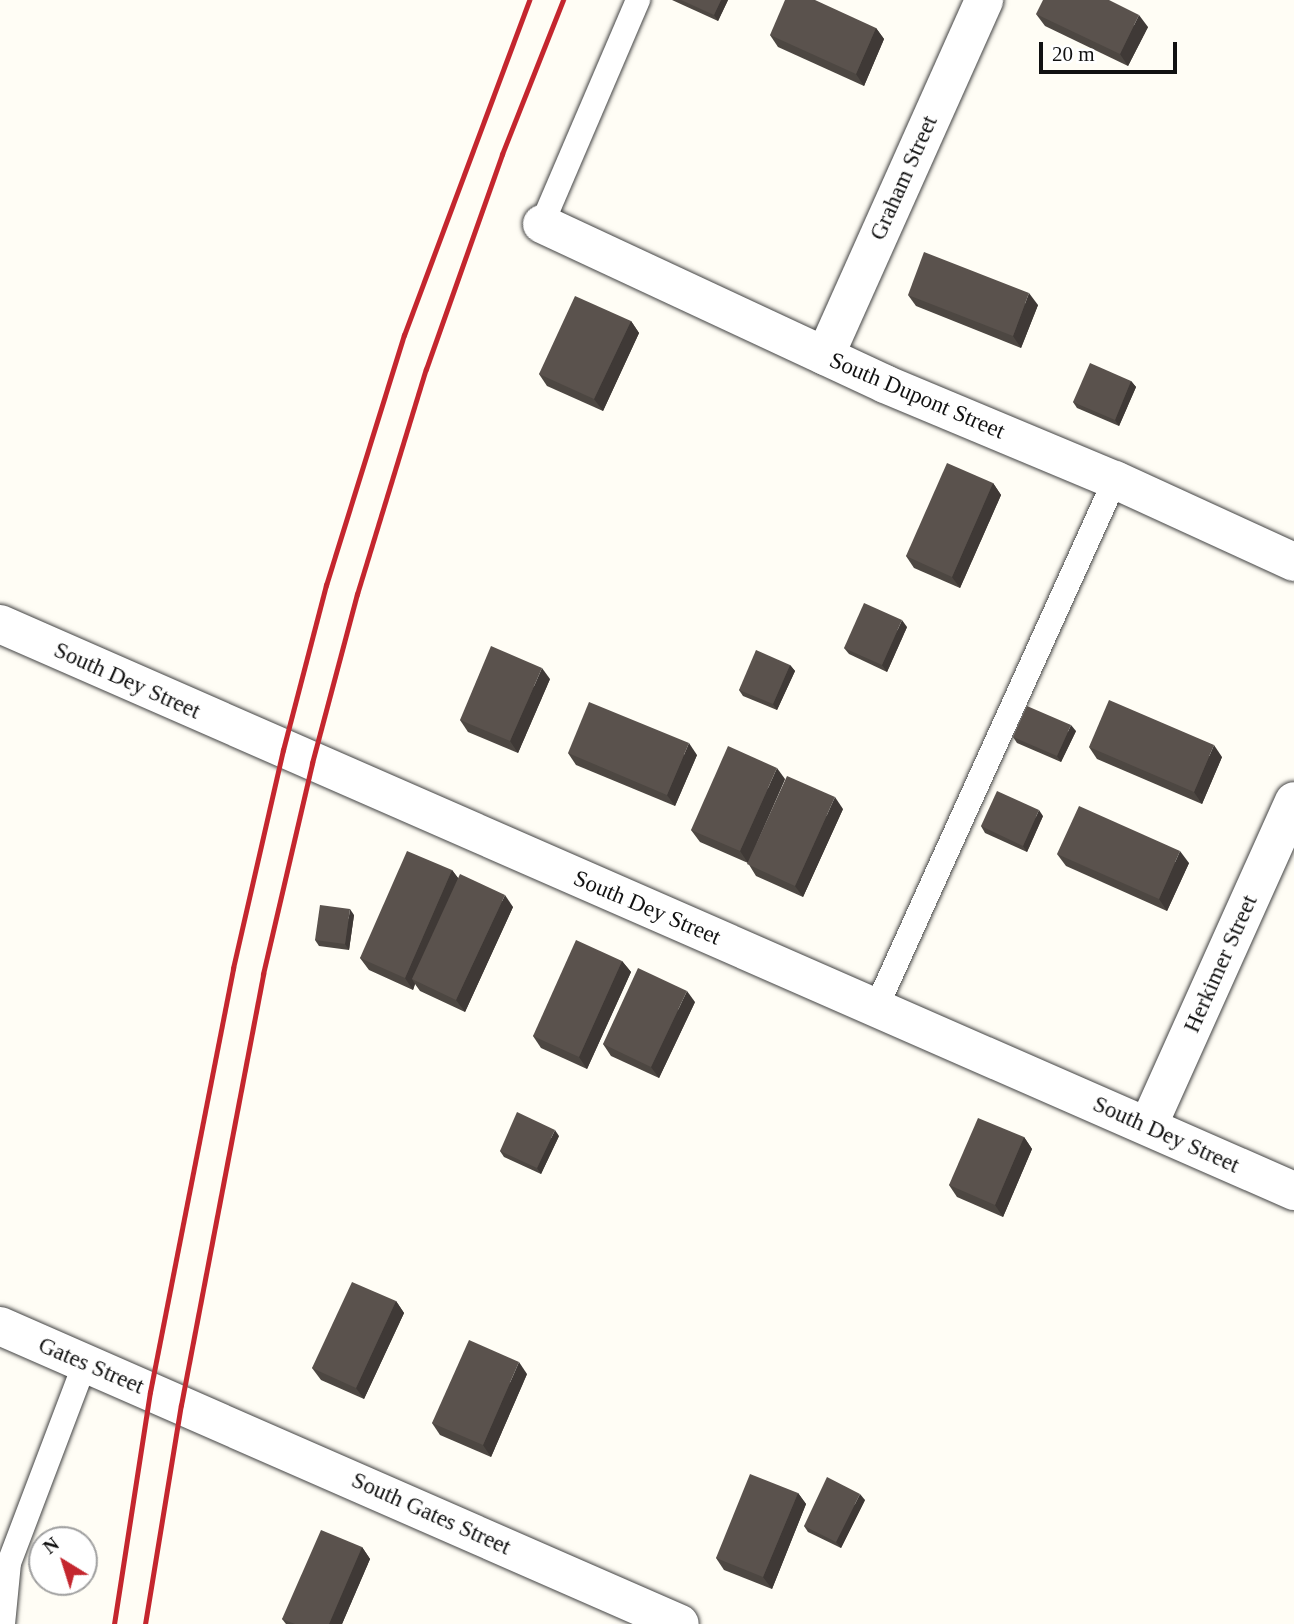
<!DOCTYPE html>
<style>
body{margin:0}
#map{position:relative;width:1294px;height:1624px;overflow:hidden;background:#fffdf5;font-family:"Times New Roman",serif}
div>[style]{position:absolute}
.roads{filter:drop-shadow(0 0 2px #444) drop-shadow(0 0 2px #444)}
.service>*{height:24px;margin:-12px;padding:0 12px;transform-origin:12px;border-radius:12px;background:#fff}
.minor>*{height:38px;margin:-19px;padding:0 19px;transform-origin:19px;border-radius:19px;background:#fff}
.rail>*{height:5px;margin:-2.5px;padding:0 2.5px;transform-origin:2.5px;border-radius:2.5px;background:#c4262e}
.wall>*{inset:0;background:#4d4742}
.shaded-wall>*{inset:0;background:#3f3936}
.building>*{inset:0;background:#5a524d}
span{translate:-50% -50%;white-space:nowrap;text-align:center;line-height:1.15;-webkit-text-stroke:7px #fff;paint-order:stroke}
.street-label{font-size:23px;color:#111}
.north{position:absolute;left:28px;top:1526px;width:70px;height:70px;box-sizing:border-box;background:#fff;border:2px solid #a0a0a0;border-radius:50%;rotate:322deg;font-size:19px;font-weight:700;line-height:28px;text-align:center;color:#111}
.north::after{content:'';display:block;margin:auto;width:24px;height:32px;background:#c4262e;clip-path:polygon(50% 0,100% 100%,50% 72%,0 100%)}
.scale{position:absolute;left:1039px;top:42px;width:138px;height:32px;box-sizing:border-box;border:4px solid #111;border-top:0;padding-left:9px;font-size:21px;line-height:24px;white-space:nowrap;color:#111;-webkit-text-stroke:5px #fff;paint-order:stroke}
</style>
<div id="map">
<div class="roads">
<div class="service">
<div style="left:542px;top:224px;width:244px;rotate:-66.8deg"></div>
<div style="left:876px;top:1008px;width:580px;rotate:-65.65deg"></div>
<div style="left:3px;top:1624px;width:61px;rotate:-84.4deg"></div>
<div style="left:9px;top:1563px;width:214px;rotate:-69.2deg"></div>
</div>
<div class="minor">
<div style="left:542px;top:224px;width:378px;rotate:25deg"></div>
<div style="left:885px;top:384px;width:249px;rotate:22.7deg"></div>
<div style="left:1115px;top:480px;width:197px;rotate:24.6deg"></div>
<div style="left:825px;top:356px;width:390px;rotate:-65.9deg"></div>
<div style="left:0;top:624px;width:1413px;rotate:23.66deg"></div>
<div style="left:1148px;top:1126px;width:356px;rotate:-65.8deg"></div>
<div style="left:0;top:1326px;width:742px;rotate:23.66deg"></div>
</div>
</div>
<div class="rail">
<div style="left:114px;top:1624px;width:235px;rotate:-81.2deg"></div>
<div style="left:150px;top:1392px;width:432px;rotate:-78.9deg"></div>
<div style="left:233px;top:968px;width:224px;rotate:-77.1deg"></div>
<div style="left:283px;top:750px;width:171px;rotate:-75.4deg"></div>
<div style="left:326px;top:585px;width:262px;rotate:-72.7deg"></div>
<div style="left:404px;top:335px;width:358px;rotate:-69.5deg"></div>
<div style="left:145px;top:1624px;width:222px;rotate:-80.7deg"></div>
<div style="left:181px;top:1405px;width:439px;rotate:-79.2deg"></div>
<div style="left:263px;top:974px;width:217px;rotate:-76.9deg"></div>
<div style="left:312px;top:763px;width:175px;rotate:-75.1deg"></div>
<div style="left:357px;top:594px;width:235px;rotate:-73deg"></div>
<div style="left:426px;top:369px;width:228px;rotate:-70.5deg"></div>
<div style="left:502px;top:154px;width:166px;rotate:-68.4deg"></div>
</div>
<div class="wall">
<div style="clip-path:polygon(672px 0,728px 0,718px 21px)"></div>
<div style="clip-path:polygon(1036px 14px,1148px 27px,1128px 66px,1045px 26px)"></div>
<div style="clip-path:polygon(876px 28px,884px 39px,864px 86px,778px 47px,770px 35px)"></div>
<div style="clip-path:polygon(908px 295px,1038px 305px,1021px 348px,916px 306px)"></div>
<div style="clip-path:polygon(631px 321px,639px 333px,603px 411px,547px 386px,539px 374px)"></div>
<div style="clip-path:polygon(1131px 381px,1136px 387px,1119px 426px,1077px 408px,1073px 402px)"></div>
<div style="clip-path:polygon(993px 483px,1001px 495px,960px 588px,914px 568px,906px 556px)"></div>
<div style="clip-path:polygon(907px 627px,887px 672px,849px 654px,844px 648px)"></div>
<div style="clip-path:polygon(790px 665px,795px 671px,777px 710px,743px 696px,739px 690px)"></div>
<div style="clip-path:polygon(550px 679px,518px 753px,468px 732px,460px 720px)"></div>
<div style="clip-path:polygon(1076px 731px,1061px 762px,1017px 743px,1013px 737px)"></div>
<div style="clip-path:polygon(1089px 747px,1222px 757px,1202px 804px,1097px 759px)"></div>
<div style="clip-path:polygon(568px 753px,697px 755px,675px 806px,576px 765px)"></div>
<div style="clip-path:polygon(785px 779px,757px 843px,843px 809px,803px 897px,756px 876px,748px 863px,700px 842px,691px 830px)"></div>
<div style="clip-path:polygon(1043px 816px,1027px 852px,985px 833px,981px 826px)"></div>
<div style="clip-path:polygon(1057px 854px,1189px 863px,1167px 911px,1066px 866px)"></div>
<div style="clip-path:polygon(452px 870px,458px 878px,513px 907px,465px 1012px,420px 991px,415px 984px,413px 990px,369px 970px,360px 958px)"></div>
<div style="clip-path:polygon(354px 915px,349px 950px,319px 946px,315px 940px)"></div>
<div style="clip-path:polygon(622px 961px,631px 972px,587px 1069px,541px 1048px,533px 1036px)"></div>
<div style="clip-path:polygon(695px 1002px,659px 1078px,611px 1056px,603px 1044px)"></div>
<div style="clip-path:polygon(559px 1136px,541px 1174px,504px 1157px,500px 1151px)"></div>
<div style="clip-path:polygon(1024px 1137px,1032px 1149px,1003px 1217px,957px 1197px,949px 1185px)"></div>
<div style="clip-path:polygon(396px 1301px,404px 1313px,364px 1399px,321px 1380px,312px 1368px)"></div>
<div style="clip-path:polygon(527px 1374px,491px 1457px,440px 1435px,432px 1423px)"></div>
<div style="clip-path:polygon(798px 1493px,806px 1504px,772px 1589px,724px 1570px,716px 1558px)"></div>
<div style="clip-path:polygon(865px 1500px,841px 1548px,808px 1532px,804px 1526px)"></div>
<div style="clip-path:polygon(362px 1547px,370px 1559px,342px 1624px,286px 1624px,282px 1619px)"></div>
</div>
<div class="shaded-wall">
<div style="clip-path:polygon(721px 0,728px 0,718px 21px,714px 15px)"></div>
<div style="clip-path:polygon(1139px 15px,1148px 27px,1128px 66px,1120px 54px)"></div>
<div style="clip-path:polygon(876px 28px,884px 39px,864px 86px,856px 74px)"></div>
<div style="clip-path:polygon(1029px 293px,1038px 305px,1021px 348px,1013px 336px)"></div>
<div style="clip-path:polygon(631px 321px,639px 333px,603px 411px,594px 399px)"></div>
<div style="clip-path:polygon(1131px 381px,1136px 387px,1119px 426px,1115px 420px)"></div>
<div style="clip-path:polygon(993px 483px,1001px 495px,960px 588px,952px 577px)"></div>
<div style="clip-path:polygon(902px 620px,907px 627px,887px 672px,882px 665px)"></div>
<div style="clip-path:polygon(790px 665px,795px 671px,777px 710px,773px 704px)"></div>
<div style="clip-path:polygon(542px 668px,550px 679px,518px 753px,510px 741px)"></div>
<div style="clip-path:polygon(1071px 725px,1076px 731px,1061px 762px,1057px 756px)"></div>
<div style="clip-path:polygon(689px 743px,697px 755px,675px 806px,667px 795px)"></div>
<div style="clip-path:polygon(1214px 745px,1222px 757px,1202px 804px,1194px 792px)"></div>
<div style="clip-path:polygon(777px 768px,785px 779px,748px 863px,740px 851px)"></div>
<div style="clip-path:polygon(835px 797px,843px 809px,803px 897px,795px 886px)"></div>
<div style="clip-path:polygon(1039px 810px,1043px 816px,1027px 852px,1023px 846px)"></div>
<div style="clip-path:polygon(1180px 851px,1189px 863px,1167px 911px,1159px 899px)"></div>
<div style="clip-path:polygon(452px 870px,461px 882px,412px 979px,415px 984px,413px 990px,405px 978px)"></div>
<div style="clip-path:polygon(505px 895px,513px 907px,465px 1012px,456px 1000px)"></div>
<div style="clip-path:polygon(350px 909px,354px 915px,349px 950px,345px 944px)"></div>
<div style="clip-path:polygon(622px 961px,631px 972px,587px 1069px,579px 1057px)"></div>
<div style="clip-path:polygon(687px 991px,695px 1002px,659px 1078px,651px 1067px)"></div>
<div style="clip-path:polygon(555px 1130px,559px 1136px,541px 1174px,537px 1168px)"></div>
<div style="clip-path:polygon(1024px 1137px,1032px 1149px,1003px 1217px,995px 1205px)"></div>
<div style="clip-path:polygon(396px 1301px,404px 1313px,364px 1399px,356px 1388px)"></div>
<div style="clip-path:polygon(519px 1362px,527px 1374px,491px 1457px,483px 1445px)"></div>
<div style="clip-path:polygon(798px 1493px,806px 1504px,772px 1589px,763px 1577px)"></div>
<div style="clip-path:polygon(860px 1494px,865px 1500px,841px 1548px,836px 1542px)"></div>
<div style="clip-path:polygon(362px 1547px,370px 1559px,342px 1624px,329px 1624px)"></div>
</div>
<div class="building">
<div style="clip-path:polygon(681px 0,721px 0,714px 15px)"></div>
<div style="clip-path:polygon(785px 0,815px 0,876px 28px,856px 74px,770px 35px)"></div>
<div style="clip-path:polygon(1043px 0,1109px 0,1139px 15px,1120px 54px,1036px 14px)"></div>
<div style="clip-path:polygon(924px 252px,1029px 293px,1013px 336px,908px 295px)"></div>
<div style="clip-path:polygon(575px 296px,631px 321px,594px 399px,539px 374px)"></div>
<div style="clip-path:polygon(1090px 363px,1131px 381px,1115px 420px,1073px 402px)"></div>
<div style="clip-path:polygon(947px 463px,993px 483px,952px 577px,906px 556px)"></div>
<div style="clip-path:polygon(864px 603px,902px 620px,882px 665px,844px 648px)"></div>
<div style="clip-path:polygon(491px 646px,542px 668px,510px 741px,460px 720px)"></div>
<div style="clip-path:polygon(756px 650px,790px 665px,773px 704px,739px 690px)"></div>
<div style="clip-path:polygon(1109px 700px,1214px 745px,1194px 792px,1089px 747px)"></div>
<div style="clip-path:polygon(589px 702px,689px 743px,667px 795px,568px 753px)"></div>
<div style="clip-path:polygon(1027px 706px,1071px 725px,1057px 756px,1013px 737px)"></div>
<div style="clip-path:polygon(728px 746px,777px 768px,740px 851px,691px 830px)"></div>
<div style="clip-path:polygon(787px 776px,835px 797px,795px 886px,747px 864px)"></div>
<div style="clip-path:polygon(997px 791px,1039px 810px,1023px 846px,981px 826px)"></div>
<div style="clip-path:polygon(1079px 806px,1180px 851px,1159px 899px,1057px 854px)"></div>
<div style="clip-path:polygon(407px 851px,452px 870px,405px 978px,360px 958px)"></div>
<div style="clip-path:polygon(460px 874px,505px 895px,456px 1000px,412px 979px)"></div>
<div style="clip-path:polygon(320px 905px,350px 909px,345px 944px,315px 940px)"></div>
<div style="clip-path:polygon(576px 940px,622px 961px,579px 1057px,533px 1036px)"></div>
<div style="clip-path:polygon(638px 968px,687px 991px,651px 1067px,603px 1044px)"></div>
<div style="clip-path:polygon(517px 1112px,555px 1130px,537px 1168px,500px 1151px)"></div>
<div style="clip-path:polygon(978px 1118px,1024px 1137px,995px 1205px,949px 1185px)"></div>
<div style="clip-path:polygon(352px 1282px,396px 1301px,356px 1388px,312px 1368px)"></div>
<div style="clip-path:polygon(469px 1340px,519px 1362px,483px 1445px,432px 1423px)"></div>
<div style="clip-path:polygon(750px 1474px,798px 1493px,763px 1577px,716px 1558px)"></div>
<div style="clip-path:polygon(827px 1477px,860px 1494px,836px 1542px,804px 1526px)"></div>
<div style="clip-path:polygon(321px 1530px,362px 1547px,329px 1624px,295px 1624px,282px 1619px)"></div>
</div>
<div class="street-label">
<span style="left:904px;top:178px;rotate:-66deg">Graham Street</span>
<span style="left:917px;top:396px;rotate:23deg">South Dupont Street</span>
<span style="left:127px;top:681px;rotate:24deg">South Dey Street</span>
<span style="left:647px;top:908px;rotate:23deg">South Dey Street</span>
<span style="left:1221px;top:964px;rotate:-66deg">Herkimer Street</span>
<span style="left:1166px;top:1135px;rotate:24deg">South Dey Street</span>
<span style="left:91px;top:1366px;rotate:23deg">Gates Street</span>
<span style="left:431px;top:1514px;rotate:24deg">South Gates Street</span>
</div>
<div class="north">N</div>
<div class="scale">20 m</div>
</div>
